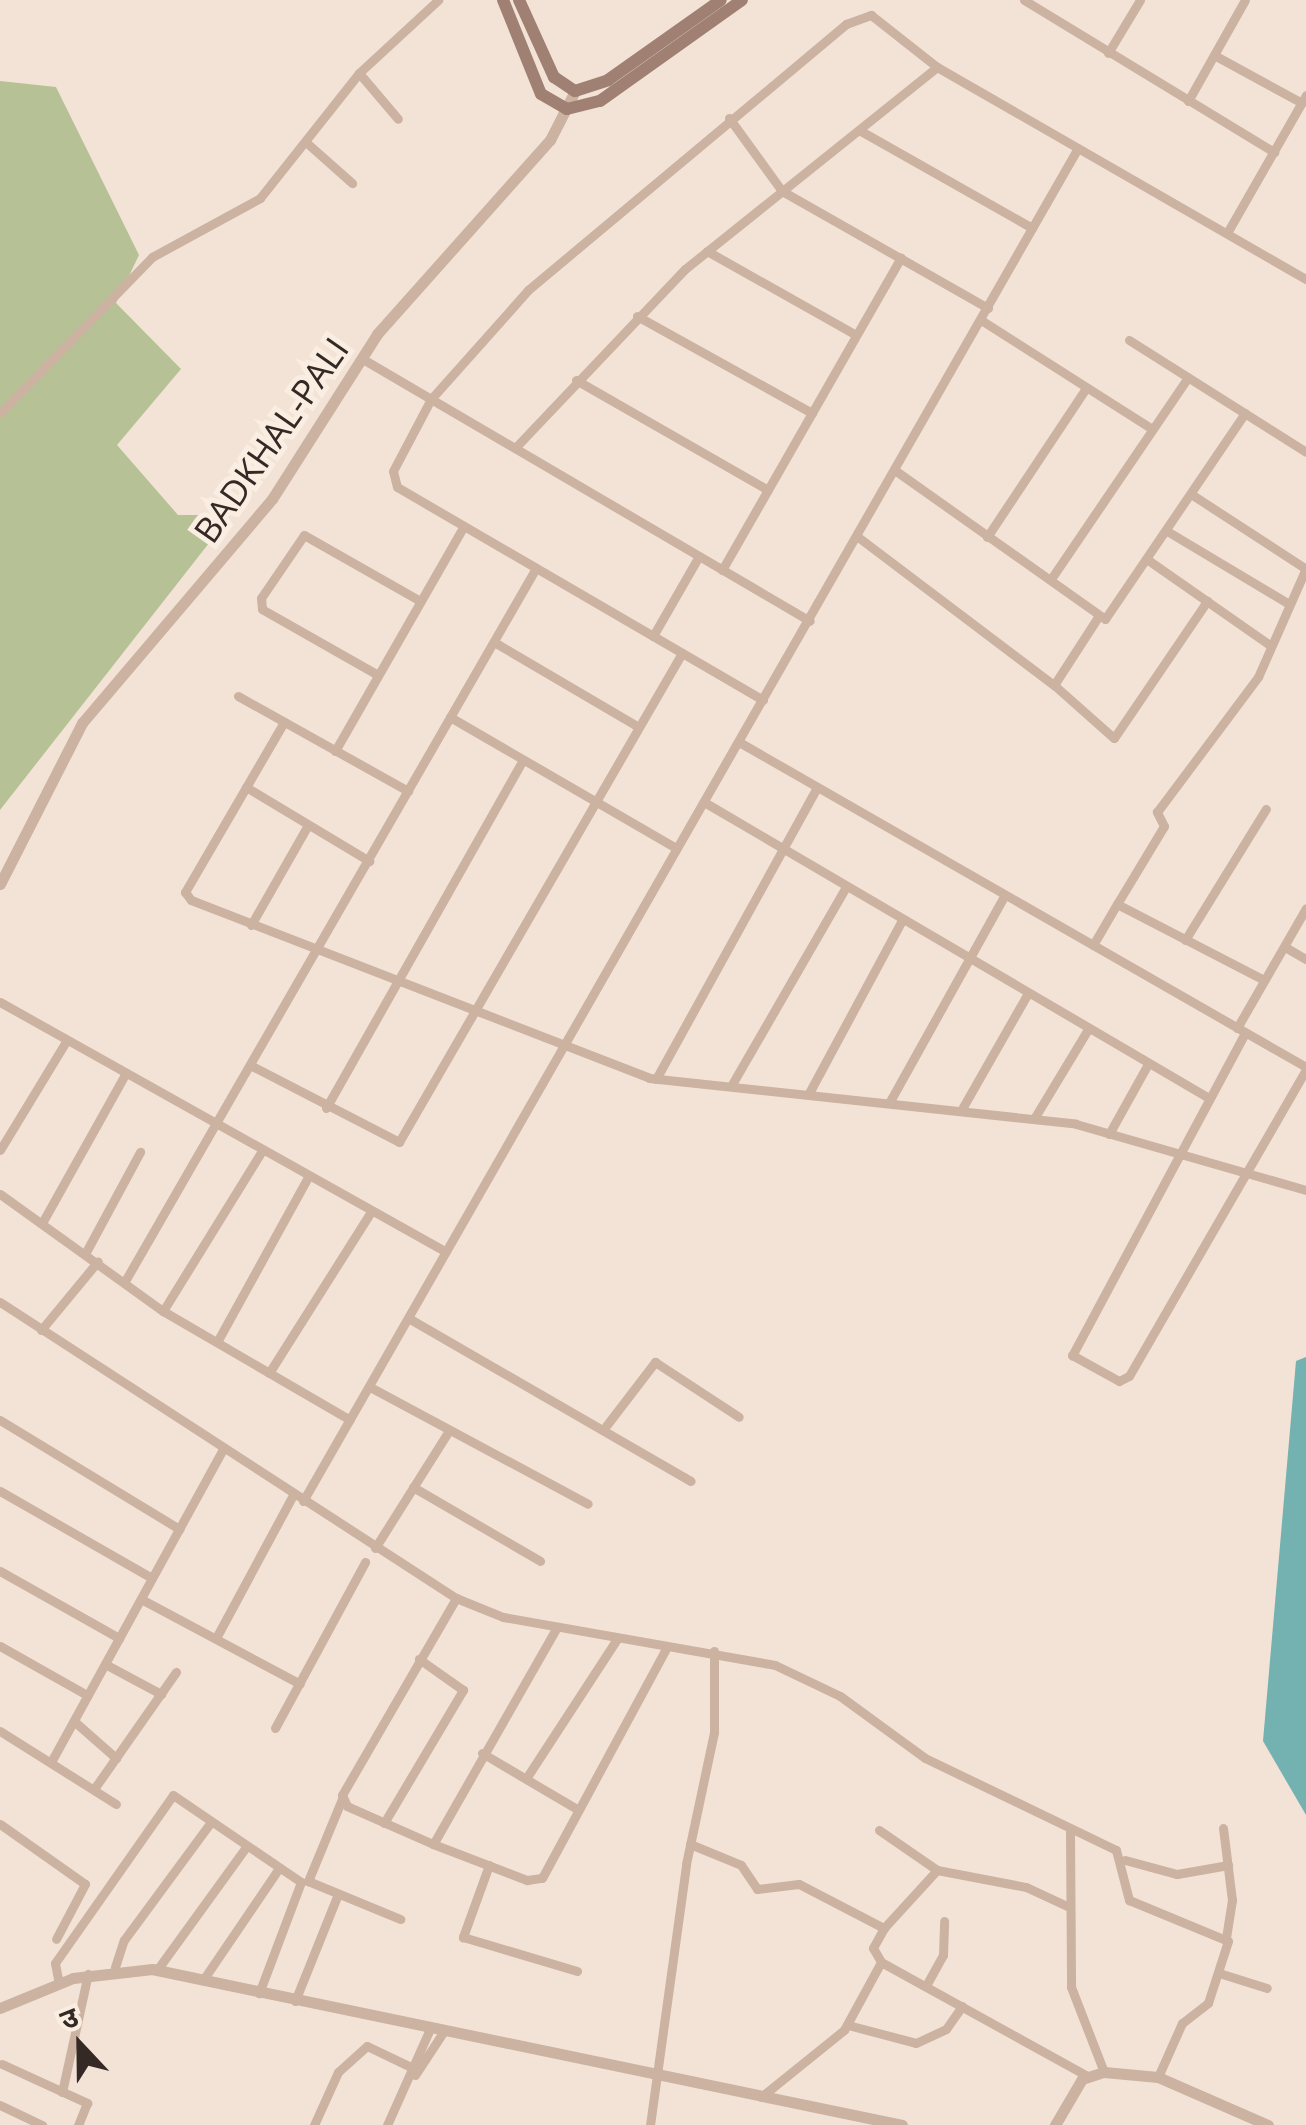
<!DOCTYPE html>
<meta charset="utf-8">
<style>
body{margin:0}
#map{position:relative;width:1306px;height:2125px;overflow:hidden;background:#f3e3d6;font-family:"Open Sans","Noto Sans Devanagari",sans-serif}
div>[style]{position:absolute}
.green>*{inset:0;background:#b6c295}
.water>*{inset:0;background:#73b2b0}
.minor>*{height:9px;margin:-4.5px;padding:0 4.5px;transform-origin:4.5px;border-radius:4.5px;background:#cbb2a1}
.tertiary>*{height:11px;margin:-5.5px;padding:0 5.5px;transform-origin:5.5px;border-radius:5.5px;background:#cbb2a1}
.secondary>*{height:12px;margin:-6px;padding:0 6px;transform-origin:6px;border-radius:6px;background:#9f8073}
span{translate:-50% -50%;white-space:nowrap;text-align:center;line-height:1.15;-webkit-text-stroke:10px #faeee2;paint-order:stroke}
.street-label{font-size:35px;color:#352925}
.north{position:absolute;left:30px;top:1995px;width:100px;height:100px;-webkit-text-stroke:8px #faeee2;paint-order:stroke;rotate:338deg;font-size:28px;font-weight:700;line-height:40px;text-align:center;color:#352925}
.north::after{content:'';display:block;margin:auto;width:35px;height:45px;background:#352925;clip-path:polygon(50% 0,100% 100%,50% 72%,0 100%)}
</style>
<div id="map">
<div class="green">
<div style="clip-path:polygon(0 81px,56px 87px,139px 255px,116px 303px,181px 369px,117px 445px,178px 515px,231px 515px,0 810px)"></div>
</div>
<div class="water">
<div style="clip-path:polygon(1306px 1357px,1306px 1815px,1263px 1741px,1296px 1361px)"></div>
</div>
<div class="minor">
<div style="left:1024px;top:0;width:293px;rotate:31.3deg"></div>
<div style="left:1108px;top:53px;width:62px;rotate:-58.9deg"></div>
<div style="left:1214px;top:55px;width:100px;rotate:28.6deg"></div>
<div style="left:359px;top:73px;width:60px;rotate:49.7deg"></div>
<div style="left:1188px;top:101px;width:116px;rotate:-60.6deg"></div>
<div style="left:729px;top:118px;width:90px;rotate:54deg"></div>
<div style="left:782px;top:191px;width:237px;rotate:29.6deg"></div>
<div style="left:859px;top:130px;width:199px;rotate:29.5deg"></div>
<div style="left:308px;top:144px;width:59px;rotate:41.6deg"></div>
<div style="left:1227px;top:233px;width:159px;rotate:-60.2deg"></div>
<div style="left:707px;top:251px;width:171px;rotate:29.4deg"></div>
<div style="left:637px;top:316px;width:200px;rotate:29deg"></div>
<div style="left:981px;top:320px;width:203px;rotate:32.5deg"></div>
<div style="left:1129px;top:340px;width:209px;rotate:32.3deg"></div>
<div style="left:361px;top:358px;width:520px;rotate:30.36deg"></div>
<div style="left:576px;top:380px;width:221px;rotate:29.8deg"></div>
<div style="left:0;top:413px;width:218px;rotate:-45.7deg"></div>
<div style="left:152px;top:257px;width:123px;rotate:-28.6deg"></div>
<div style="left:260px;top:198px;width:159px;rotate:-51.6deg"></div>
<div style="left:359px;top:73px;width:108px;rotate:-42.7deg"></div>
<div style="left:515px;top:448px;width:247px;rotate:-46.5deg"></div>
<div style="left:685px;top:269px;width:323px;rotate:-38.7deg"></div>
<div style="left:896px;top:471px;width:256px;rotate:35.3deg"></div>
<div style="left:1105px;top:619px;width:249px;rotate:-55.8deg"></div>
<div style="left:1191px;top:494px;width:137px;rotate:33.1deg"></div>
<div style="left:1167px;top:531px;width:142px;rotate:30.9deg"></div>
<div style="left:858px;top:537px;width:246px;rotate:37.1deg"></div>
<div style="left:987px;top:537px;width:179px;rotate:-56.4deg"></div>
<div style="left:1148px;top:560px;width:149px;rotate:34.9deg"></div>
<div style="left:722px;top:570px;width:360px;rotate:-60.2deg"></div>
<div style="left:1053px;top:576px;width:240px;rotate:-55.8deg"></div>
<div style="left:1098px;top:617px;width:81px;rotate:122.9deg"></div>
<div style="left:1054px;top:685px;width:80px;rotate:41.5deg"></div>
<div style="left:1114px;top:738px;width:166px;rotate:-55.8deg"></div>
<div style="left:653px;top:636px;width:92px;rotate:-60.1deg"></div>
<div style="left:494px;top:642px;width:168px;rotate:30.4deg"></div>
<div style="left:378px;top:675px;width:133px;rotate:-150.4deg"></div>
<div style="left:262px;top:609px;width:11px;rotate:-95deg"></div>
<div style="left:261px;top:598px;width:76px;rotate:-55.7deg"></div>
<div style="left:304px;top:535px;width:133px;rotate:29.6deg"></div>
<div style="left:238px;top:696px;width:195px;rotate:29.2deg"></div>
<div style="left:763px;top:700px;width:423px;rotate:-149.8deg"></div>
<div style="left:397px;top:487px;width:16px;rotate:-104deg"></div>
<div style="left:393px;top:471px;width:81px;rotate:-62.2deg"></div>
<div style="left:431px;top:399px;width:146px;rotate:-48.3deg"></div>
<div style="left:528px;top:290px;width:415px;rotate:-39.9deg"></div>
<div style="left:846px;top:24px;width:27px;rotate:-20deg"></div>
<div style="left:871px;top:15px;width:84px;rotate:38.2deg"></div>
<div style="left:937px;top:67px;width:426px;rotate:29.9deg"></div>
<div style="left:450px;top:717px;width:261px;rotate:30.1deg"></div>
<div style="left:284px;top:722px;width:197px;rotate:120.2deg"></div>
<div style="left:185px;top:892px;width:10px;rotate:53deg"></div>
<div style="left:191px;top:900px;width:491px;rotate:21.2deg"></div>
<div style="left:649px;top:1078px;width:429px;rotate:6.1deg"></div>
<div style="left:1076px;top:1124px;width:239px;rotate:16deg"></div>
<div style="left:739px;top:742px;width:654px;rotate:29.82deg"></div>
<div style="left:335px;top:751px;width:259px;rotate:-60.2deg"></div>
<div style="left:246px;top:787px;width:144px;rotate:31deg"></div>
<div style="left:704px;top:802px;width:585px;rotate:30.38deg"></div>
<div style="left:1117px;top:904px;width:91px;rotate:-58.9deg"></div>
<div style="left:1164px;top:826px;width:16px;rotate:-117deg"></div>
<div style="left:1157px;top:812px;width:169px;rotate:-53.2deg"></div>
<div style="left:1258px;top:677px;width:119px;rotate:-66.2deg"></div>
<div style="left:251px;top:925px;width:113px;rotate:-60.3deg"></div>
<div style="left:1185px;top:940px;width:154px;rotate:-58.3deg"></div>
<div style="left:1093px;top:945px;width:48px;rotate:-59.7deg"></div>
<div style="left:1117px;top:904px;width:165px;rotate:27.3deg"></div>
<div style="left:1285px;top:947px;width:24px;rotate:30deg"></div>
<div style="left:0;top:1002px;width:505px;rotate:29.25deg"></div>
<div style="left:1237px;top:1028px;width:138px;rotate:-60.1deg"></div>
<div style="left:1245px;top:1033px;width:366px;rotate:118.2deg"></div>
<div style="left:1072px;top:1355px;width:54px;rotate:29deg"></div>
<div style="left:1119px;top:1381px;width:11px;rotate:-27deg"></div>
<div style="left:1129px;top:1376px;width:354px;rotate:-60deg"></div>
<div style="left:250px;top:1065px;width:168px;rotate:27.3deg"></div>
<div style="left:399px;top:1142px;width:565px;rotate:-59.94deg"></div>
<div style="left:656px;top:1079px;width:333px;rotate:-61.1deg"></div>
<div style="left:731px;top:1086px;width:226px;rotate:-60deg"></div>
<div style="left:809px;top:1093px;width:194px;rotate:-61.7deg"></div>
<div style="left:889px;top:1103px;width:238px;rotate:-60.9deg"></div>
<div style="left:963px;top:1107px;width:129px;rotate:-60.3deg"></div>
<div style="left:326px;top:1108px;width:400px;rotate:-60.5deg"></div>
<div style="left:1035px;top:1117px;width:103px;rotate:-58.9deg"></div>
<div style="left:1109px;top:1134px;width:80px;rotate:-60.9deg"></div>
<div style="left:0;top:1150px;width:129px;rotate:-58.7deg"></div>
<div style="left:0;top:1194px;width:201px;rotate:35.7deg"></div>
<div style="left:163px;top:1311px;width:216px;rotate:30.2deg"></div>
<div style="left:42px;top:1223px;width:172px;rotate:-60.8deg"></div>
<div style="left:86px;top:1252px;width:114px;rotate:-61.6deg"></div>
<div style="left:125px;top:1281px;width:823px;rotate:-60.04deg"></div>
<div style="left:0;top:1302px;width:544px;rotate:32.99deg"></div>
<div style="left:456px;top:1598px;width:51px;rotate:22deg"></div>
<div style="left:503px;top:1617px;width:276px;rotate:10deg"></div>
<div style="left:775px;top:1665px;width:72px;rotate:25.5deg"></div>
<div style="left:840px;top:1696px;width:105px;rotate:36.1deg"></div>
<div style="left:925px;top:1758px;width:212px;rotate:25.7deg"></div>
<div style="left:1116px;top:1850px;width:52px;rotate:75.4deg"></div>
<div style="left:1129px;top:1900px;width:107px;rotate:22.5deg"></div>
<div style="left:1228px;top:1941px;width:65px;rotate:107.9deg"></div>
<div style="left:1208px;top:2003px;width:33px;rotate:142deg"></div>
<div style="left:1182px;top:2023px;width:59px;rotate:114deg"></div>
<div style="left:163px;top:1311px;width:188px;rotate:-58.3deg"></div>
<div style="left:410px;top:1319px;width:324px;rotate:30deg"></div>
<div style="left:41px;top:1330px;width:89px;rotate:-50.4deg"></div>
<div style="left:217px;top:1342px;width:188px;rotate:-61.1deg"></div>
<div style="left:269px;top:1373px;width:189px;rotate:-57.7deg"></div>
<div style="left:370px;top:1387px;width:247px;rotate:28.2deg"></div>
<div style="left:0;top:1420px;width:210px;rotate:31.3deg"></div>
<div style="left:606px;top:1426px;width:81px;rotate:-52.6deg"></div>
<div style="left:655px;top:1362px;width:100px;rotate:33.2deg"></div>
<div style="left:413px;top:1487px;width:147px;rotate:30.2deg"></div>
<div style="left:0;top:1491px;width:175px;rotate:29.8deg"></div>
<div style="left:303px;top:1501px;width:1559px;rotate:-60.2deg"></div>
<div style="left:375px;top:1548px;width:137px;rotate:-57.8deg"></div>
<div style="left:0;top:1571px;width:137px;rotate:29.4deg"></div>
<div style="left:141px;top:1599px;width:180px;rotate:28.1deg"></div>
<div style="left:557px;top:1627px;width:250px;rotate:119.7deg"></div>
<div style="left:433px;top:1844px;width:101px;rotate:21deg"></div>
<div style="left:527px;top:1880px;width:15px;rotate:-8deg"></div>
<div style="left:542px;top:1878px;width:263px;rotate:-61.6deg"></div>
<div style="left:216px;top:1638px;width:162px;rotate:-61.7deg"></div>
<div style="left:0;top:1646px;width:100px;rotate:29.4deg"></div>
<div style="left:105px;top:1664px;width:64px;rotate:28.2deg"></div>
<div style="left:75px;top:1722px;width:55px;rotate:41.3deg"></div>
<div style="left:275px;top:1728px;width:189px;rotate:-61.5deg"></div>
<div style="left:0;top:1731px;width:137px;rotate:32.2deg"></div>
<div style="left:482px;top:1753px;width:108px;rotate:30.6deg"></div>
<div style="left:51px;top:1762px;width:355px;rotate:-61.2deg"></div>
<div style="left:527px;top:1777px;width:165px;rotate:-56.9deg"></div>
<div style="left:94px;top:1789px;width:143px;rotate:-55deg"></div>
<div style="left:342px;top:1799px;width:89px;rotate:112.5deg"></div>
<div style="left:308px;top:1881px;width:100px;rotate:22.4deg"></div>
<div style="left:384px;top:1823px;width:155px;rotate:-59.3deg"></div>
<div style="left:463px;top:1690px;width:54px;rotate:-144.8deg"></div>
<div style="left:0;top:1824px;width:104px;rotate:35.2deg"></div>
<div style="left:85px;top:1884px;width:62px;rotate:117.8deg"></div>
<div style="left:1223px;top:1828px;width:73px;rotate:82.9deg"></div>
<div style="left:1232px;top:1900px;width:36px;rotate:99deg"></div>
<div style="left:879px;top:1830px;width:70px;rotate:34.6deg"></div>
<div style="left:937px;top:1870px;width:91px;rotate:10.8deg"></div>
<div style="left:1026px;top:1887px;width:47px;rotate:24.9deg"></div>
<div style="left:1070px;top:1832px;width:155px;rotate:89.6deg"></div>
<div style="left:1071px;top:1987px;width:91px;rotate:68.8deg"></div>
<div style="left:433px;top:1844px;width:94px;rotate:-156.2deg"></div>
<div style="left:347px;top:1806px;width:12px;rotate:-114deg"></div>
<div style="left:342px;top:1795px;width:228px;rotate:-59.9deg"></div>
<div style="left:690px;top:1844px;width:55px;rotate:22.4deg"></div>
<div style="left:741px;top:1865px;width:29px;rotate:56deg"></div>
<div style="left:757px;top:1889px;width:42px;rotate:-6.8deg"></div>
<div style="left:799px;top:1884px;width:96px;rotate:27.4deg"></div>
<div style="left:1125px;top:1860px;width:54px;rotate:15.1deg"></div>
<div style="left:1177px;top:1874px;width:52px;rotate:-10deg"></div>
<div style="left:489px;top:1865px;width:77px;rotate:109.9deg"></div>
<div style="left:463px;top:1937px;width:119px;rotate:16.6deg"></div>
<div style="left:937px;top:1870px;width:79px;rotate:132.4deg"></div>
<div style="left:884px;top:1928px;width:23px;rotate:119deg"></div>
<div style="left:873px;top:1948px;width:16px;rotate:60deg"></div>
<div style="left:881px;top:1962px;width:234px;rotate:28.9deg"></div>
<div style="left:115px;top:1967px;width:28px;rotate:-72deg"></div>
<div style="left:124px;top:1940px;width:147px;rotate:-53.6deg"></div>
<div style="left:157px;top:1970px;width:152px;rotate:-54.1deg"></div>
<div style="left:1219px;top:1973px;width:50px;rotate:17.4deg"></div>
<div style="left:203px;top:1980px;width:135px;rotate:-55.8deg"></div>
<div style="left:928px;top:1982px;width:31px;rotate:-61deg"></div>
<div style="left:943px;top:1955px;width:34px;rotate:-88deg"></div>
<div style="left:59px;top:1984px;width:21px;rotate:-101deg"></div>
<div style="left:55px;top:1963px;width:205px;rotate:-54.9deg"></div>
<div style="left:173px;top:1795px;width:155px;rotate:34.2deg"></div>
<div style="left:301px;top:1882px;width:119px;rotate:110.7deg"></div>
<div style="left:295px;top:2001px;width:115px;rotate:-68.1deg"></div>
<div style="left:848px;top:2025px;width:70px;rotate:14.8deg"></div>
<div style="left:916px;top:2043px;width:33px;rotate:-25deg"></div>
<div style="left:946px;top:2029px;width:28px;rotate:-55deg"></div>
<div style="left:2px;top:2064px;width:94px;rotate:24.6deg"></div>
<div style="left:87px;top:2103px;width:24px;rotate:112deg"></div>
<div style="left:415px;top:2075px;width:49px;rotate:-56.6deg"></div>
<div style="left:62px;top:2092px;width:121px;rotate:-77.6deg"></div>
<div style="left:761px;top:2097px;width:107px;rotate:-38.9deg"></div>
<div style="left:844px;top:2030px;width:77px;rotate:-61.4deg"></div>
<div style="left:0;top:2105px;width:47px;rotate:25.5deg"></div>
<div style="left:314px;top:2125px;width:58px;rotate:-65.6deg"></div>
<div style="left:338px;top:2072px;width:39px;rotate:-42deg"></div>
<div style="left:367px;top:2046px;width:53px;rotate:25.6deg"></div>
<div style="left:387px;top:2125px;width:103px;rotate:-65.9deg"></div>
<div style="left:650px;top:2125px;width:263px;rotate:-82.1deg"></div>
<div style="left:686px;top:1864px;width:135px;rotate:-78deg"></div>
<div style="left:714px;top:1732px;width:81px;rotate:-90deg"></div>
</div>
<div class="tertiary">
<div style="left:0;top:884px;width:181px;rotate:-63deg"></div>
<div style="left:82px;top:723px;width:294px;rotate:-49.7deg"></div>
<div style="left:272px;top:499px;width:196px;rotate:-57.5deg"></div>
<div style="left:377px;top:334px;width:260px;rotate:-48.3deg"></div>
<div style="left:550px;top:140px;width:55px;rotate:-63deg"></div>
<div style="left:0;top:2008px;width:79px;rotate:-22.3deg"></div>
<div style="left:73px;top:1978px;width:80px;rotate:-6.5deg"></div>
<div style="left:152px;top:1969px;width:766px;rotate:11.75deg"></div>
<div style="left:1055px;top:2125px;width:53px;rotate:-59.6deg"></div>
<div style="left:1082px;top:2079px;width:23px;rotate:-18deg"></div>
<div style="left:1104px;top:2072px;width:54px;rotate:5.3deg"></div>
<div style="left:1158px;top:2077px;width:120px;rotate:23.6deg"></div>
</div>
<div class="secondary">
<div style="left:503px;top:0;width:101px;rotate:68deg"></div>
<div style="left:541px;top:94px;width:30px;rotate:30deg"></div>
<div style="left:567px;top:109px;width:34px;rotate:-14deg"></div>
<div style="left:600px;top:101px;width:174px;rotate:-35.4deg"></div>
<div style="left:519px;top:0;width:85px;rotate:65.6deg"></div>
<div style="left:554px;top:77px;width:25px;rotate:34deg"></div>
<div style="left:575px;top:91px;width:35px;rotate:-18deg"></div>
<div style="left:608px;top:80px;width:138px;rotate:-35.3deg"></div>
</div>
<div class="street-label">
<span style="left:271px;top:440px;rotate:-55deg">BADKHAL-PALI</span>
</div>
<div class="north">उ</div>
</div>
